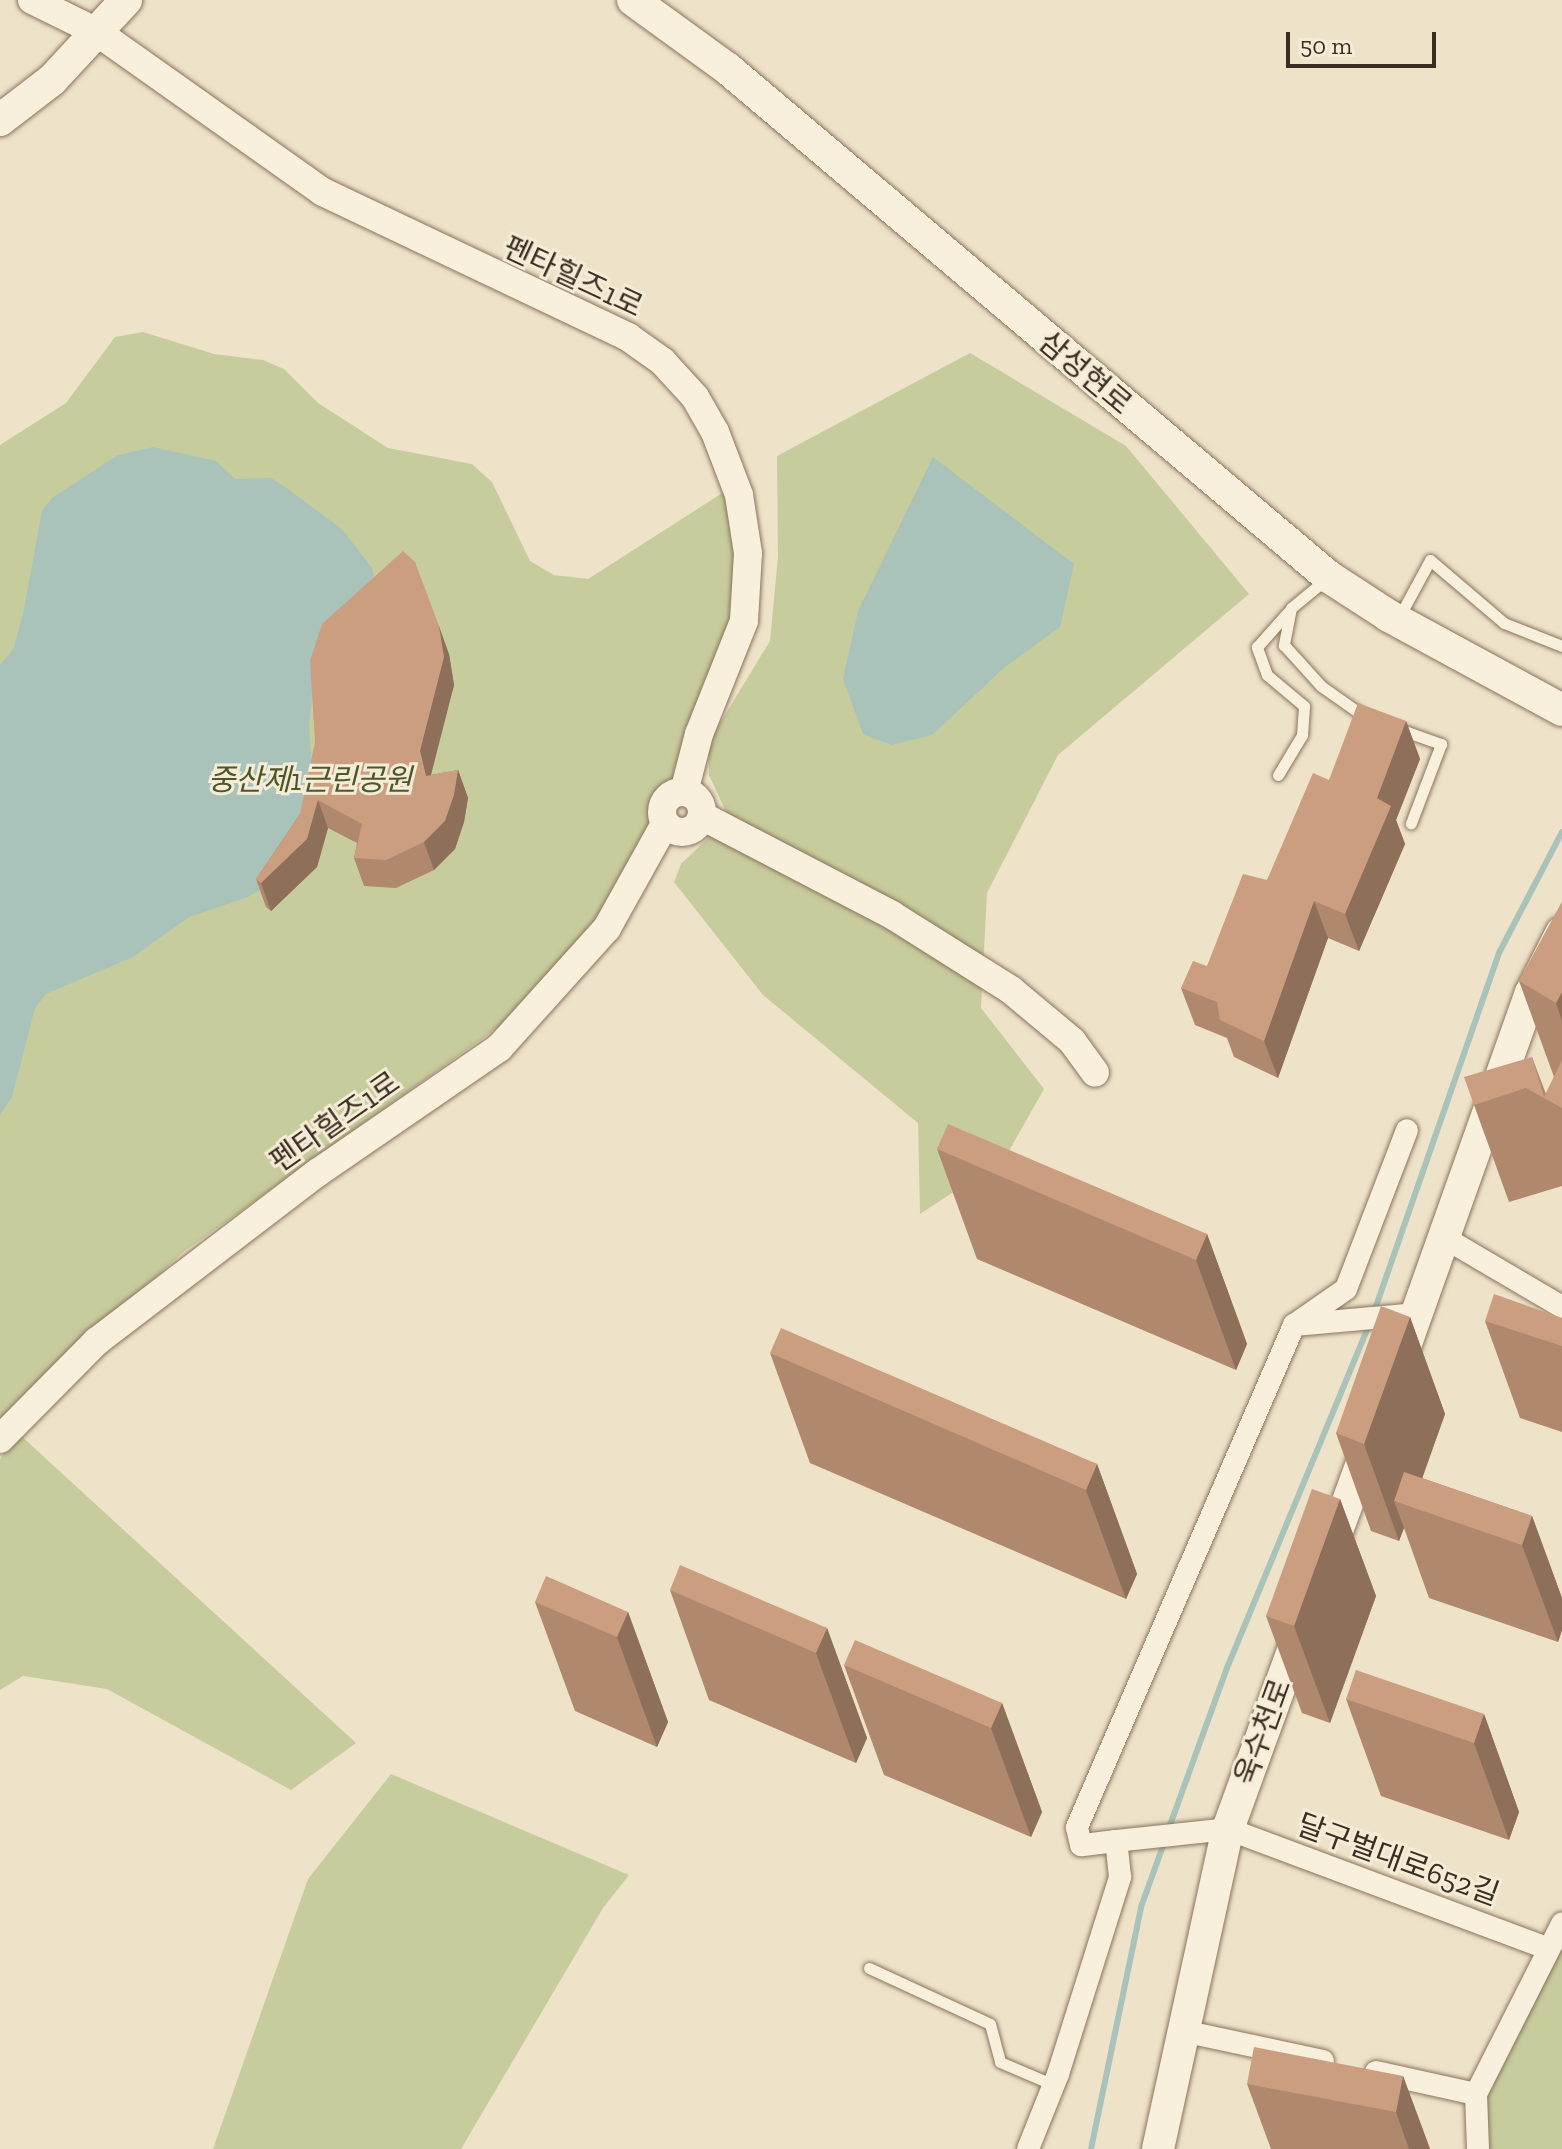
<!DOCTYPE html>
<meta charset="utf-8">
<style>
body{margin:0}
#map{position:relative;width:1562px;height:2149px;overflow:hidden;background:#eee2c8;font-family:"Zilla Slab","Noto Sans KR",serif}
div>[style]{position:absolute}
.green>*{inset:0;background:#c7cc9c}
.water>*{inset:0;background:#a9c2ba}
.stream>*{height:6px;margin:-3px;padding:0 3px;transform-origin:3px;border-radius:3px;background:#a9c2ba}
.roads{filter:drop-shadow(0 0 2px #8a745d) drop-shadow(0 0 2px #8a745d)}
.service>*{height:11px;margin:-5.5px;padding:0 5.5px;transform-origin:5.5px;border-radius:5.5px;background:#f8f0dc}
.minor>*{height:22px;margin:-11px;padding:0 11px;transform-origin:11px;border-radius:11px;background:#f8f0dc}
.tertiary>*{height:28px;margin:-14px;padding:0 14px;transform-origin:14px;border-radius:14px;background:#f8f0dc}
.tertiary>.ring{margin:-14px;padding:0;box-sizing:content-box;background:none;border:28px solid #f8f0dc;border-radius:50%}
.secondary>*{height:32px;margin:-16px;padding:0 16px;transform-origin:16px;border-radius:16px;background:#f8f0dc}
.wall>*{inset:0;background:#af886d}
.shaded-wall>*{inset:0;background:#8e6f59}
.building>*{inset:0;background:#cb9e7f}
span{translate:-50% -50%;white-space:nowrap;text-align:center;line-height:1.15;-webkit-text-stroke:6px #f5ecd8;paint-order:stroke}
.street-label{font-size:30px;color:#3b2d21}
.park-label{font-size:30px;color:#4b5728;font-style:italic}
.scale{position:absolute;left:1286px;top:32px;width:150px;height:36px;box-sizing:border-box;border:4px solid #3b2d21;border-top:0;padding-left:10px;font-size:24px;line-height:28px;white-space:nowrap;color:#3b2d21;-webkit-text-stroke:6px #f5ecd8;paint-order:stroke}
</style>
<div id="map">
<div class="green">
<div style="clip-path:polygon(143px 332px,214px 354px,263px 360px,284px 369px,318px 403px,388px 448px,472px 464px,492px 482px,530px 561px,554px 575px,588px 579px,735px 485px,748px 553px,684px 792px,556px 986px,182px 1253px,0 1424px,0 445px,66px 403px,115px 337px)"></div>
<div style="clip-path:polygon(970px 353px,1126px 446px,1249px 594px,1058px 755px,987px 893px,981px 1008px,1044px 1089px,1005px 1158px,920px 1214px,918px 1123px,763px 995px,674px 882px,681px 864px,729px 818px,709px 775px,708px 743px,770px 641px,778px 557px,777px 456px)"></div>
<div style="clip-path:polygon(19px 1434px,356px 1743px,291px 1790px,107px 1689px,23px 1676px,0 1690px,0 1459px)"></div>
<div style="clip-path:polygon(391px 1774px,629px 1875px,603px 1908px,461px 2149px,213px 2149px,308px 1879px)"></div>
<div style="clip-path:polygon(1562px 1924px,1562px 2149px,1479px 2149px,1476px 2094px)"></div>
</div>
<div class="water">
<div style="clip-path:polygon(153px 447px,216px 461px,235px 479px,271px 478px,285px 487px,342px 529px,372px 568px,381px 602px,313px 691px,309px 725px,312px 765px,301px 839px,283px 876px,248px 897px,189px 917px,133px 957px,46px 994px,35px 1008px,12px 1097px,0 1115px,0 665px,13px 650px,23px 614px,42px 511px,52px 498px,118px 455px)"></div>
<div style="clip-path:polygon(933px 457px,1074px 564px,1060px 627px,1005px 667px,932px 735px,892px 745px,863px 734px,843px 679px,858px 611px)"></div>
</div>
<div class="stream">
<div style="left:1374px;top:1312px;width:382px;rotate:-70.8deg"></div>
<div style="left:1500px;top:951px;width:134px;rotate:-62.5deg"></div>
<div style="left:1169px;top:1828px;width:170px;rotate:-70.1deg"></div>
<div style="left:1227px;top:1668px;width:374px;rotate:-67.5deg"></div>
<div style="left:1091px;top:2149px;width:247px;rotate:-78.3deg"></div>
<div style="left:1141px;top:1907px;width:68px;rotate:-70.2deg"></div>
</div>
<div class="roads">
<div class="service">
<div style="left:1325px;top:580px;width:44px;rotate:140.5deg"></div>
<div style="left:1291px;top:608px;width:38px;rotate:101deg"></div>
<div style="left:1284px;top:645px;width:55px;rotate:47.9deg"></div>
<div style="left:1321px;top:686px;width:54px;rotate:35.2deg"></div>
<div style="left:1398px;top:619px;width:67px;rotate:-61.5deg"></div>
<div style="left:1430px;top:560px;width:97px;rotate:40.4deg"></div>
<div style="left:1504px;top:623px;width:62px;rotate:21.6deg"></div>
<div style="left:1396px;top:728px;width:48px;rotate:19.6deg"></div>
<div style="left:1441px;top:744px;width:85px;rotate:110.8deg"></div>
<div style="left:1278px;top:775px;width:47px;rotate:-59deg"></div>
<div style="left:1302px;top:735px;width:29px;rotate:-86deg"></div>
<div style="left:1304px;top:706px;width:48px;rotate:-140deg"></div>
<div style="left:1267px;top:675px;width:30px;rotate:-110deg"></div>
<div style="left:1257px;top:647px;width:47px;rotate:-48.5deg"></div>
<div style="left:869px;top:1968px;width:133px;rotate:24.8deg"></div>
<div style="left:990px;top:2024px;width:39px;rotate:75deg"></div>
<div style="left:1000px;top:2062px;width:59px;rotate:23.1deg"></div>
</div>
<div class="minor">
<div style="left:1445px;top:1238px;width:136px;rotate:30.5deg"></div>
<div style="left:1294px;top:1325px;width:113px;rotate:-5.1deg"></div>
<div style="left:1116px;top:1841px;width:113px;rotate:-6.1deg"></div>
<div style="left:1228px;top:1829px;width:340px;rotate:20.5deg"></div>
<div style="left:1183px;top:2031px;width:143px;rotate:12.1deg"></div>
<div style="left:1376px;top:2072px;width:102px;rotate:12.4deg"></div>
<div style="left:1028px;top:2149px;width:81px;rotate:-68.2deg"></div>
<div style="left:1058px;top:2074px;width:207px;rotate:-72.5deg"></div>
<div style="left:1120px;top:1877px;width:36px;rotate:-96deg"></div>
<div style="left:1116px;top:1841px;width:35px;rotate:173deg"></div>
<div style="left:1081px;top:1845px;width:18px;rotate:-103deg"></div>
<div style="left:1077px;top:1827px;width:547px;rotate:-66.62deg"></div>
<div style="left:1294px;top:1325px;width:63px;rotate:-34.7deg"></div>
<div style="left:1346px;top:1289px;width:170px;rotate:-69deg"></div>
<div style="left:1478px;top:2149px;width:55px;rotate:-92.1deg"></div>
<div style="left:1476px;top:2094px;width:191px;rotate:-63.2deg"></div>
</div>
<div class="tertiary">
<div style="left:32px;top:0;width:72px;rotate:26.2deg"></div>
<div style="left:97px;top:32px;width:277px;rotate:35.3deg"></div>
<div style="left:323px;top:192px;width:338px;rotate:25.4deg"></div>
<div style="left:628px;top:337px;width:42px;rotate:35.2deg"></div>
<div style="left:662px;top:361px;width:49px;rotate:47.5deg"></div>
<div style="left:695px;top:397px;width:40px;rotate:60.3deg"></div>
<div style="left:715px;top:432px;width:67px;rotate:69.1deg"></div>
<div style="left:739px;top:495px;width:59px;rotate:81.2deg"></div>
<div style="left:748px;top:553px;width:68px;rotate:93.4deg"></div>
<div style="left:744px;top:621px;width:122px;rotate:111.7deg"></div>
<div style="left:699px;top:734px;width:60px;rotate:104.5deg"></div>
<div class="ring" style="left:662px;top:792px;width:12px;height:12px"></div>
<div style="left:702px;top:816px;width:214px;rotate:27.5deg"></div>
<div style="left:892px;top:915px;width:141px;rotate:32.2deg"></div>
<div style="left:1011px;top:990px;width:80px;rotate:39.9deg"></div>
<div style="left:1072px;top:1041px;width:39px;rotate:54deg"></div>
<div style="left:0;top:1439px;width:138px;rotate:-45.3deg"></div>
<div style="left:97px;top:1341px;width:277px;rotate:-37.4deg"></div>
<div style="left:317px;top:1173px;width:221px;rotate:-34.5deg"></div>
<div style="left:499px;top:1048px;width:161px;rotate:-48deg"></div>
<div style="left:607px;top:928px;width:119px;rotate:-60.9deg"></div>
</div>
<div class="secondary">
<div style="left:633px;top:0;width:117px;rotate:36deg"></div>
<div style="left:728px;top:69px;width:787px;rotate:40.21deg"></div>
<div style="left:1329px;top:577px;width:72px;rotate:33deg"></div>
<div style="left:1389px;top:616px;width:197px;rotate:28.5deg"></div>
<div style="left:0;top:120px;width:66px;rotate:-37.6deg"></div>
<div style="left:52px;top:80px;width:109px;rotate:-47.2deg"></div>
<div style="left:1398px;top:1366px;width:396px;rotate:-70.4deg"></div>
<div style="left:1531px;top:993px;width:68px;rotate:-63.1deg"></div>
<div style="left:1330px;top:1550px;width:113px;rotate:-69.8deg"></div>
<div style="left:1158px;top:2149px;width:328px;rotate:-77.7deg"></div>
<div style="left:1228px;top:1829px;width:211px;rotate:-70deg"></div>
</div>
</div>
<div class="wall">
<div style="clip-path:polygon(449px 654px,454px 685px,430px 775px,458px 770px,468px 798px,464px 822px,455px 849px,434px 870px,396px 888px,364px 886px,354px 858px,357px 843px,328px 828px,317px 867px,271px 911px,266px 907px,256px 879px,300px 814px)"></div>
<div style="clip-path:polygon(1406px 721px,1420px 759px,1396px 820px,1405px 844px,1359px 951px,1328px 938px,1278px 1078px,1234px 1057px,1227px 1038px,1195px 1025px,1181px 988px,1207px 966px,1267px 880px,1329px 780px)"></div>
<div style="clip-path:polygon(1562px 902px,1562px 1186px,1509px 1202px,1474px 1105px,1532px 1057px,1546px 1094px,1554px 1077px,1519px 981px)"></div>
<div style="clip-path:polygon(937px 1149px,1207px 1234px,1247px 1344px,1236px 1370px,977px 1259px)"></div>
<div style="clip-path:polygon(1410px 1317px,1445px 1414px,1422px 1478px,1532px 1516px,1562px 1598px,1562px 1630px,1558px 1642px,1429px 1598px,1404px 1528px,1399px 1541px,1371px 1531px,1336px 1433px)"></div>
<div style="clip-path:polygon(1562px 1318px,1562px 1432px,1520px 1418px,1485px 1321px)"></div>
<div style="clip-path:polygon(770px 1353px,1097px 1464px,1137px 1574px,1126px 1599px,810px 1463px)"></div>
<div style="clip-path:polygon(1340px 1499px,1376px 1596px,1330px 1723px,1302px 1713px,1266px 1616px)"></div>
<div style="clip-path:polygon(670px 1590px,827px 1628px,867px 1738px,856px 1763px,709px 1700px)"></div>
<div style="clip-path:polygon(535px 1602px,628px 1612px,668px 1722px,657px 1747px,575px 1711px)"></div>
<div style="clip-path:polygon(844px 1665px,1002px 1703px,1042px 1812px,1031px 1837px,884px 1775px)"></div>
<div style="clip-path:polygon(1346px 1699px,1484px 1714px,1519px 1812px,1509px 1840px,1381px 1796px)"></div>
<div style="clip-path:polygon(1403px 2076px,1430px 2149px,1271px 2149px,1247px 2084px)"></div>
</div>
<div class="shaded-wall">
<div style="clip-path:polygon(439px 626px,449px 654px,454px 685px,430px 779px,426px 776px,420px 751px)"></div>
<div style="clip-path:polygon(1406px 721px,1420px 759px,1396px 820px,1405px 844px,1359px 951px,1345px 914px,1377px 798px)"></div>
<div style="clip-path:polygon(458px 770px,468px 798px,464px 822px,455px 849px,434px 870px,424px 842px)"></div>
<div style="clip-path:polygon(318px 800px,328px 828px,317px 867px,271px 911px,261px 883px)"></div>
<div style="clip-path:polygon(1314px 901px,1328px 938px,1278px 1078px,1264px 1041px)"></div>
<div style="clip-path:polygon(1562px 992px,1562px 1021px,1556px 1003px)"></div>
<div style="clip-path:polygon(1207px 1234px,1247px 1344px,1236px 1370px,1196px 1260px)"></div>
<div style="clip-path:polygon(1410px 1317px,1445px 1414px,1412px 1507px,1394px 1501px,1404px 1528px,1399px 1541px,1364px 1444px)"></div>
<div style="clip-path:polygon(1097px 1464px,1137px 1574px,1126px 1599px,1086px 1490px)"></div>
<div style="clip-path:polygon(1340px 1499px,1376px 1596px,1330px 1723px,1294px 1626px)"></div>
<div style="clip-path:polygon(1532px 1516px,1562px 1598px,1562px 1630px,1558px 1642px,1522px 1545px)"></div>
<div style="clip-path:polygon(628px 1612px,668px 1722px,657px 1747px,617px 1637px)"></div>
<div style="clip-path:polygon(827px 1628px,867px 1738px,856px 1763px,816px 1653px)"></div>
<div style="clip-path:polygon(1002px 1703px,1042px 1812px,1031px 1837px,991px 1728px)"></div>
<div style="clip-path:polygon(1484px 1714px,1519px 1812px,1509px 1840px,1474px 1743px)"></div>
<div style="clip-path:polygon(1403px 2076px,1430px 2149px,1409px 2149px,1396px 2112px)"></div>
</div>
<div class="building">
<div style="clip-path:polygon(403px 551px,415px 562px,439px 626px,444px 657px,420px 751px,426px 776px,458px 770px,454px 795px,445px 821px,424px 842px,386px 860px,354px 858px,362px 824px,318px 800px,307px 839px,261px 883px,256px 879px,300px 814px,315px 742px,310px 661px,322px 624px)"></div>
<div style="clip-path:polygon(1358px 703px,1406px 721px,1377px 798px,1391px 806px,1345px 914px,1314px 901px,1264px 1041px,1220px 1020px,1217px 1002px,1181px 988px,1193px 961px,1207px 966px,1243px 874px,1267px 880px,1313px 773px,1329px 780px)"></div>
<div style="clip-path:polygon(1562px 902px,1562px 992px,1556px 1003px,1519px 981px)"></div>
<div style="clip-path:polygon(1532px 1057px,1544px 1097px,1562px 1060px,1562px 1108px,1526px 1088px,1474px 1105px,1464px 1077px)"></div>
<div style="clip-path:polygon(948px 1124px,1207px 1234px,1196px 1260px,937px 1149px)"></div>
<div style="clip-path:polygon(1494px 1294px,1562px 1318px,1562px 1346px,1485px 1321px)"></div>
<div style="clip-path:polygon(1381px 1306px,1410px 1317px,1364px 1444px,1336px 1433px)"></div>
<div style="clip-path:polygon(781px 1328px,1097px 1464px,1086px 1490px,770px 1353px)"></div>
<div style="clip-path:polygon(1404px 1472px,1532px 1516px,1522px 1545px,1394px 1501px)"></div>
<div style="clip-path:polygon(1312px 1489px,1340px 1499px,1294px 1626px,1266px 1616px)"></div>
<div style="clip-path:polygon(680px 1565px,827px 1628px,816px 1653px,670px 1590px)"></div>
<div style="clip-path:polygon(546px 1576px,628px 1612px,617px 1637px,535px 1602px)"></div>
<div style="clip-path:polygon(855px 1640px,1002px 1703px,991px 1728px,844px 1665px)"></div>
<div style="clip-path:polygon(1356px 1670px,1484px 1714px,1474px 1743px,1346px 1699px)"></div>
<div style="clip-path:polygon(1254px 2047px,1403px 2076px,1396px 2112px,1247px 2084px)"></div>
</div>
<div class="street-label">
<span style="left:573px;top:277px;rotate:25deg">펜타힐즈1로</span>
<span style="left:1085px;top:373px;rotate:40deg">삼성현로</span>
<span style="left:335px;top:1122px;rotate:-35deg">펜타힐즈1로</span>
<span style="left:1263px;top:1732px;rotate:-70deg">욱수천로</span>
<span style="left:1398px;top:1860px;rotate:20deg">달구벌대로652길</span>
</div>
<div class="park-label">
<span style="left:310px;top:780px">중산제1근린공원</span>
</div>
<div class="scale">50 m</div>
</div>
